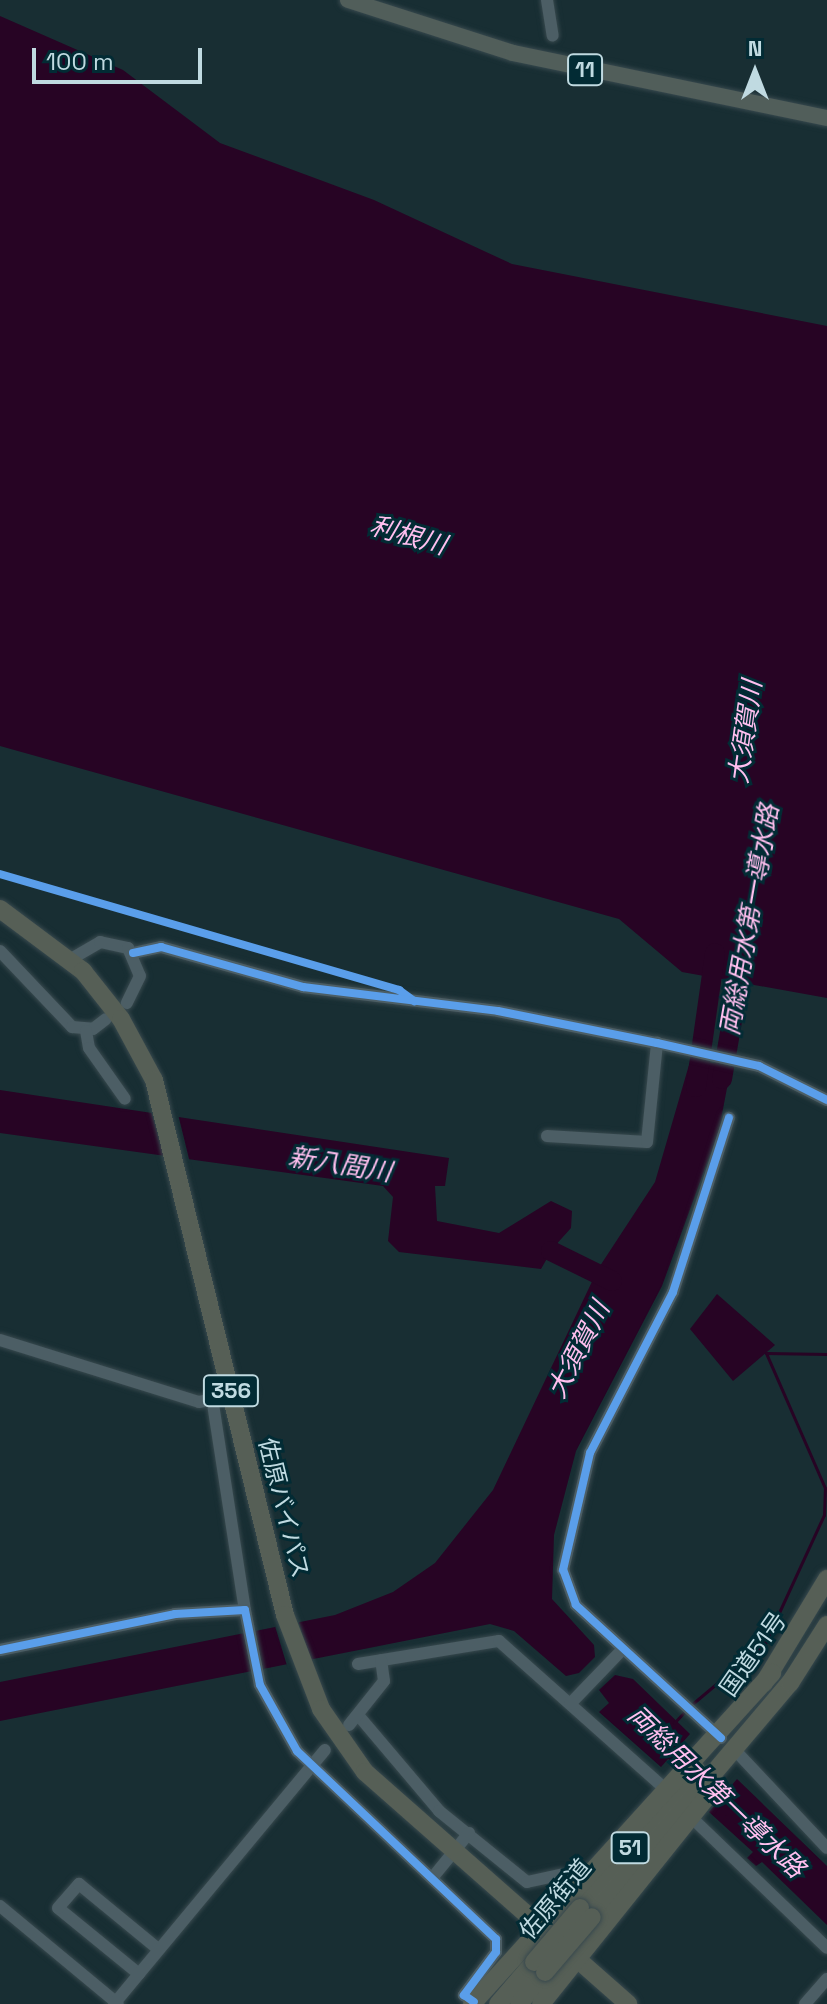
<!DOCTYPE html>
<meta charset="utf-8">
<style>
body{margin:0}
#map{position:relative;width:827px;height:2004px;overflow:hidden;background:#182e33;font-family:"Space Grotesk","Noto Sans JP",sans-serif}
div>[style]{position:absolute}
.water>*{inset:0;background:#270424}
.pier>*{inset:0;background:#182e33}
.stream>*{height:3px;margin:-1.5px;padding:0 1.5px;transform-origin:1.5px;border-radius:1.5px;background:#270424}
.river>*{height:20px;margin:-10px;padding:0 10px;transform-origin:10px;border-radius:10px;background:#270424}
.roads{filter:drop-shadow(0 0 2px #38494e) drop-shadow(0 0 2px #38494e)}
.minor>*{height:12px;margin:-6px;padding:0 6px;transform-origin:6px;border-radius:6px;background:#4c5e65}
.major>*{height:16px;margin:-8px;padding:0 8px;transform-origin:8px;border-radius:8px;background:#515e5a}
.highway>*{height:18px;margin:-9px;padding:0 9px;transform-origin:9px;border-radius:9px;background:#565f56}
.bridges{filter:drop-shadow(0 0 2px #38494e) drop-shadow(0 0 2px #38494e)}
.highway-bridge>*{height:18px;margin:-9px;padding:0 9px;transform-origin:9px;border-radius:9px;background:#565f56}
.cycleway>*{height:8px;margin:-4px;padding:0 4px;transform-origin:4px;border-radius:4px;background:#5a9eea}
span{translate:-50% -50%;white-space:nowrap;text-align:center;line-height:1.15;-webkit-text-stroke:6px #022b34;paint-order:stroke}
.shield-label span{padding:2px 6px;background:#022b34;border:2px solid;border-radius:6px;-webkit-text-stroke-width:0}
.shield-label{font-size:22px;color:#c0dae1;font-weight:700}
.street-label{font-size:24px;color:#c0dae1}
.water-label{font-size:26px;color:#ffbfef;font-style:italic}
.north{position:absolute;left:715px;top:32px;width:80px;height:80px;-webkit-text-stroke:6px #022b34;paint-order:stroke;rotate:0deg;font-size:22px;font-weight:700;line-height:32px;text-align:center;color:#c0dae1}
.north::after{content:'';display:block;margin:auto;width:28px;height:36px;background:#c0dae1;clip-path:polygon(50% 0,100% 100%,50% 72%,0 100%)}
.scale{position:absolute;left:32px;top:48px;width:170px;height:36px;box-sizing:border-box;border:4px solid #c0dae1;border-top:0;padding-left:10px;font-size:24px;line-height:28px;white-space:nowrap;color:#c0dae1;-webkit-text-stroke:6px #022b34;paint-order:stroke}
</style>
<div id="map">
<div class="water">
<div style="clip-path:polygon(0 16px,123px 70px,220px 143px,374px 200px,512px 264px,827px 326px,827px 998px,682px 972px,619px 919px,0 746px)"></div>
<div style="clip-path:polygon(691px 1058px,731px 1067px,719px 1130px,662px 1286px,576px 1451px,554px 1535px,552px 1599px,594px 1645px,595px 1657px,579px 1673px,566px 1676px,514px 1631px,490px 1624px,0 1721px,0 1682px,335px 1615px,393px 1592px,435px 1563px,493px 1490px,598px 1269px,655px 1182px)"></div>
<div style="clip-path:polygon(0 1090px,449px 1158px,445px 1186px,435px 1186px,437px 1221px,499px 1233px,551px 1201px,572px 1211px,571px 1228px,553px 1248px,577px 1259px,573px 1267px,549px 1255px,541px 1269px,399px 1252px,388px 1241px,393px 1197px,383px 1186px,0 1133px)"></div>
<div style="clip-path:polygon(717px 1294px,775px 1345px,733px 1381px,690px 1329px)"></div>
<div style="clip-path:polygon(615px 1675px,633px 1679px,690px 1734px,661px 1767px,599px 1712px,609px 1703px,599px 1690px)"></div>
<div style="clip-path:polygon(737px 1779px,827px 1866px,827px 1925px,762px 1862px,756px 1866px,747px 1858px,753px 1852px,709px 1812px)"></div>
</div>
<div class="pier">
<div style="clip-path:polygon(150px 1107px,177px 1110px,190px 1163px,165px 1160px)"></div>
<div style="clip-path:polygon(298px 1620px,312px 1664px,288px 1669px,275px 1626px)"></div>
</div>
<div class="stream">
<div style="left:691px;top:1705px;width:97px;rotate:-40deg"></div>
<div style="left:765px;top:1643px;width:141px;rotate:-65.3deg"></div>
<div style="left:824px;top:1515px;width:27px;rotate:-88deg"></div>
<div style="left:825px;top:1488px;width:147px;rotate:-113.6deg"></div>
<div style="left:766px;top:1353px;width:61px;rotate:0.9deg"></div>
<div style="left:674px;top:1723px;width:16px;rotate:-47deg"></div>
</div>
<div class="river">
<div style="left:722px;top:1079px;width:124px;rotate:-80.2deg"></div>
<div style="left:696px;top:1087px;width:135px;rotate:-81.9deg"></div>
<div style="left:551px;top:1251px;width:68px;rotate:26.2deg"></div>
<div style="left:655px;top:1732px;width:120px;rotate:44.3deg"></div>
</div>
<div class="roads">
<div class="minor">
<div style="left:547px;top:0;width:36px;rotate:81deg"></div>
<div style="left:0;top:951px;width:105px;rotate:46.5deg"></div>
<div style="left:72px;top:1027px;width:21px;rotate:5deg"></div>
<div style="left:93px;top:1029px;width:16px;rotate:-38deg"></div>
<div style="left:133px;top:953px;width:29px;rotate:-12deg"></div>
<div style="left:161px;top:947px;width:148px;rotate:15.7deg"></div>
<div style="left:303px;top:987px;width:196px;rotate:7deg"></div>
<div style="left:498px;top:1011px;width:162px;rotate:11.4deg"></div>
<div style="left:657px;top:1043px;width:105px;rotate:12.7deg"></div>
<div style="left:759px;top:1066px;width:76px;rotate:26.6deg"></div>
<div style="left:71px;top:959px;width:34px;rotate:-30deg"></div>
<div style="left:100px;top:942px;width:29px;rotate:12deg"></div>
<div style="left:128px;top:948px;width:30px;rotate:67deg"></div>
<div style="left:140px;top:976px;width:30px;rotate:116deg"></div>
<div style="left:86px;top:1031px;width:17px;rotate:80deg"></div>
<div style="left:89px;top:1048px;width:62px;rotate:54.8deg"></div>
<div style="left:547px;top:1136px;width:100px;rotate:3.4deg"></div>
<div style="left:647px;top:1142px;width:100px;rotate:-84.2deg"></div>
<div style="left:0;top:1340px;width:208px;rotate:17.3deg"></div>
<div style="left:199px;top:1402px;width:52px;rotate:-11.1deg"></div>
<div style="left:213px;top:1404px;width:208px;rotate:81.2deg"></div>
<div style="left:0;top:1650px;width:179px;rotate:-11.6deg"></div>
<div style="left:175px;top:1614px;width:70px;rotate:-3.3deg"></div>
<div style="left:245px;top:1610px;width:76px;rotate:78.7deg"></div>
<div style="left:260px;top:1685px;width:76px;rotate:60.7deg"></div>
<div style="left:297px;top:1751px;width:274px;rotate:43.4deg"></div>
<div style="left:496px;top:1939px;width:13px;rotate:90deg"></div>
<div style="left:496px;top:1952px;width:54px;rotate:126.7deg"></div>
<div style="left:464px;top:1995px;width:12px;rotate:35deg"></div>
<div style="left:358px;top:1664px;width:143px;rotate:-9.3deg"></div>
<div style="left:499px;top:1641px;width:220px;rotate:41.7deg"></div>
<div style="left:570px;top:1704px;width:74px;rotate:-46.1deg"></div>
<div style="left:358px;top:1715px;width:126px;rotate:49.8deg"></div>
<div style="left:439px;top:1811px;width:113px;rotate:38.9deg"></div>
<div style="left:527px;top:1882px;width:35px;rotate:-12deg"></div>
<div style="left:561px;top:1875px;width:18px;rotate:38deg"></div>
<div style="left:349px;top:1725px;width:56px;rotate:-51.5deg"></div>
<div style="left:384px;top:1681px;width:21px;rotate:-98deg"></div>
<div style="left:721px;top:1738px;width:197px;rotate:-137.5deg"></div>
<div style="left:576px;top:1605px;width:37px;rotate:-110deg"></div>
<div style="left:563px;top:1570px;width:120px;rotate:-77deg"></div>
<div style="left:590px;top:1453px;width:181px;rotate:-62.7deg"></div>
<div style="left:673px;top:1292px;width:183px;rotate:-72.2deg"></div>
<div style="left:733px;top:1748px;width:137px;rotate:46.8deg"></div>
<div style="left:692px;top:1818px;width:187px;rotate:43.9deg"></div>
<div style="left:433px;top:1877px;width:57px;rotate:-50.7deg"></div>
<div style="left:0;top:1906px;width:153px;rotate:39.7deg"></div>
<div style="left:139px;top:1974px;width:104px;rotate:-140.8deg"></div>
<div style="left:58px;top:1908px;width:32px;rotate:-49deg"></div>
<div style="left:79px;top:1884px;width:102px;rotate:39.4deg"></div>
<div style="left:114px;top:2004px;width:330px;rotate:-50.3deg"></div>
<div style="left:805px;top:2004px;width:33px;rotate:-49deg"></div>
</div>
<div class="major">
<div style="left:348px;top:0;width:173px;rotate:17.8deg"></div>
<div style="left:513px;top:53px;width:321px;rotate:11.7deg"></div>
</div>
<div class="highway">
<div style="left:0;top:909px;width:104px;rotate:36.8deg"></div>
<div style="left:83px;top:971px;width:61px;rotate:51.6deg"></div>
<div style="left:121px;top:1019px;width:69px;rotate:61.6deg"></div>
<div style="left:154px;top:1080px;width:551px;rotate:76.24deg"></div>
<div style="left:285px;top:1615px;width:101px;rotate:69deg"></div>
<div style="left:321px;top:1709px;width:77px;rotate:55.1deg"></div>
<div style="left:365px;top:1772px;width:351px;rotate:41.4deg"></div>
<div style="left:764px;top:1683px;width:122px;rotate:-58.8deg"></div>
<div style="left:580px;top:1908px;width:181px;rotate:-50.2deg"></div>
<div style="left:592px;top:1917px;width:307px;rotate:-49.8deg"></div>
<div style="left:790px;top:1683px;width:69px;rotate:-57.5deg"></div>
<div style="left:472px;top:2004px;width:447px;rotate:-47.8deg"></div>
<div style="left:498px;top:2004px;width:55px;rotate:-49.4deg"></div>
<div style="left:519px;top:2004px;width:41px;rotate:-50.9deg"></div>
<div style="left:541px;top:2004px;width:277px;rotate:-51.3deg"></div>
</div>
</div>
<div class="bridges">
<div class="highway-bridge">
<div style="left:534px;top:1962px;width:71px;rotate:-49.6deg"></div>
<div style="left:545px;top:1972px;width:72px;rotate:-49.5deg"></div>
</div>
</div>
<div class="cycleway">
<div style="left:0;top:874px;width:416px;rotate:16.2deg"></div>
<div style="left:399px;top:990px;width:19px;rotate:36deg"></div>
<div style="left:133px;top:953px;width:29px;rotate:-12deg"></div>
<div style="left:161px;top:947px;width:148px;rotate:15.7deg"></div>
<div style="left:303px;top:987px;width:196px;rotate:7deg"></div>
<div style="left:498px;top:1011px;width:162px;rotate:11.4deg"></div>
<div style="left:657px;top:1043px;width:105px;rotate:12.7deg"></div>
<div style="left:759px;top:1066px;width:76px;rotate:26.6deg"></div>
<div style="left:0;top:1650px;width:179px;rotate:-11.6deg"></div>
<div style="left:175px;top:1614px;width:70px;rotate:-3.3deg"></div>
<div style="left:245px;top:1610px;width:76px;rotate:78.7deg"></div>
<div style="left:260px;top:1685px;width:76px;rotate:60.7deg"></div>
<div style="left:297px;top:1751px;width:274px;rotate:43.4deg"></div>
<div style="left:496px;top:1939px;width:13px;rotate:90deg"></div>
<div style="left:496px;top:1952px;width:54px;rotate:126.7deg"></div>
<div style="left:464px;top:1995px;width:12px;rotate:35deg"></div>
<div style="left:721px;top:1738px;width:197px;rotate:-137.5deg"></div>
<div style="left:576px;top:1605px;width:37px;rotate:-110deg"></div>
<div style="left:563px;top:1570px;width:120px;rotate:-77deg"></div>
<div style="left:590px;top:1453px;width:181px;rotate:-62.7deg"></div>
<div style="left:673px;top:1292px;width:183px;rotate:-72.2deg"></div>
</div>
<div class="shield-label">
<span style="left:585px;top:70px">11</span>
<span style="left:231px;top:1391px">356</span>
<span style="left:630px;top:1848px">51</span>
</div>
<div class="street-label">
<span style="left:284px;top:1508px;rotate:76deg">佐原バイパス</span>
<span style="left:753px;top:1654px;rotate:-55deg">国道51号</span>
<span style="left:555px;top:1899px;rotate:-50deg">佐原街道</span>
</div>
<div class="water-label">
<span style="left:408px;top:536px;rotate:16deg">利根川</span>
<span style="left:746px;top:732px;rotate:-82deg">大須賀川</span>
<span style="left:750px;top:920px;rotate:-80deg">両総用水第一導水路</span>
<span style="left:340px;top:1165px;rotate:9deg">新八間川</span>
<span style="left:579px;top:1350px;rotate:-63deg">大須賀川</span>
<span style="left:716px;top:1792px;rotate:44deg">両総用水第一導水路</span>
</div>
<div class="north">N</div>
<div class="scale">100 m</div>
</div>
